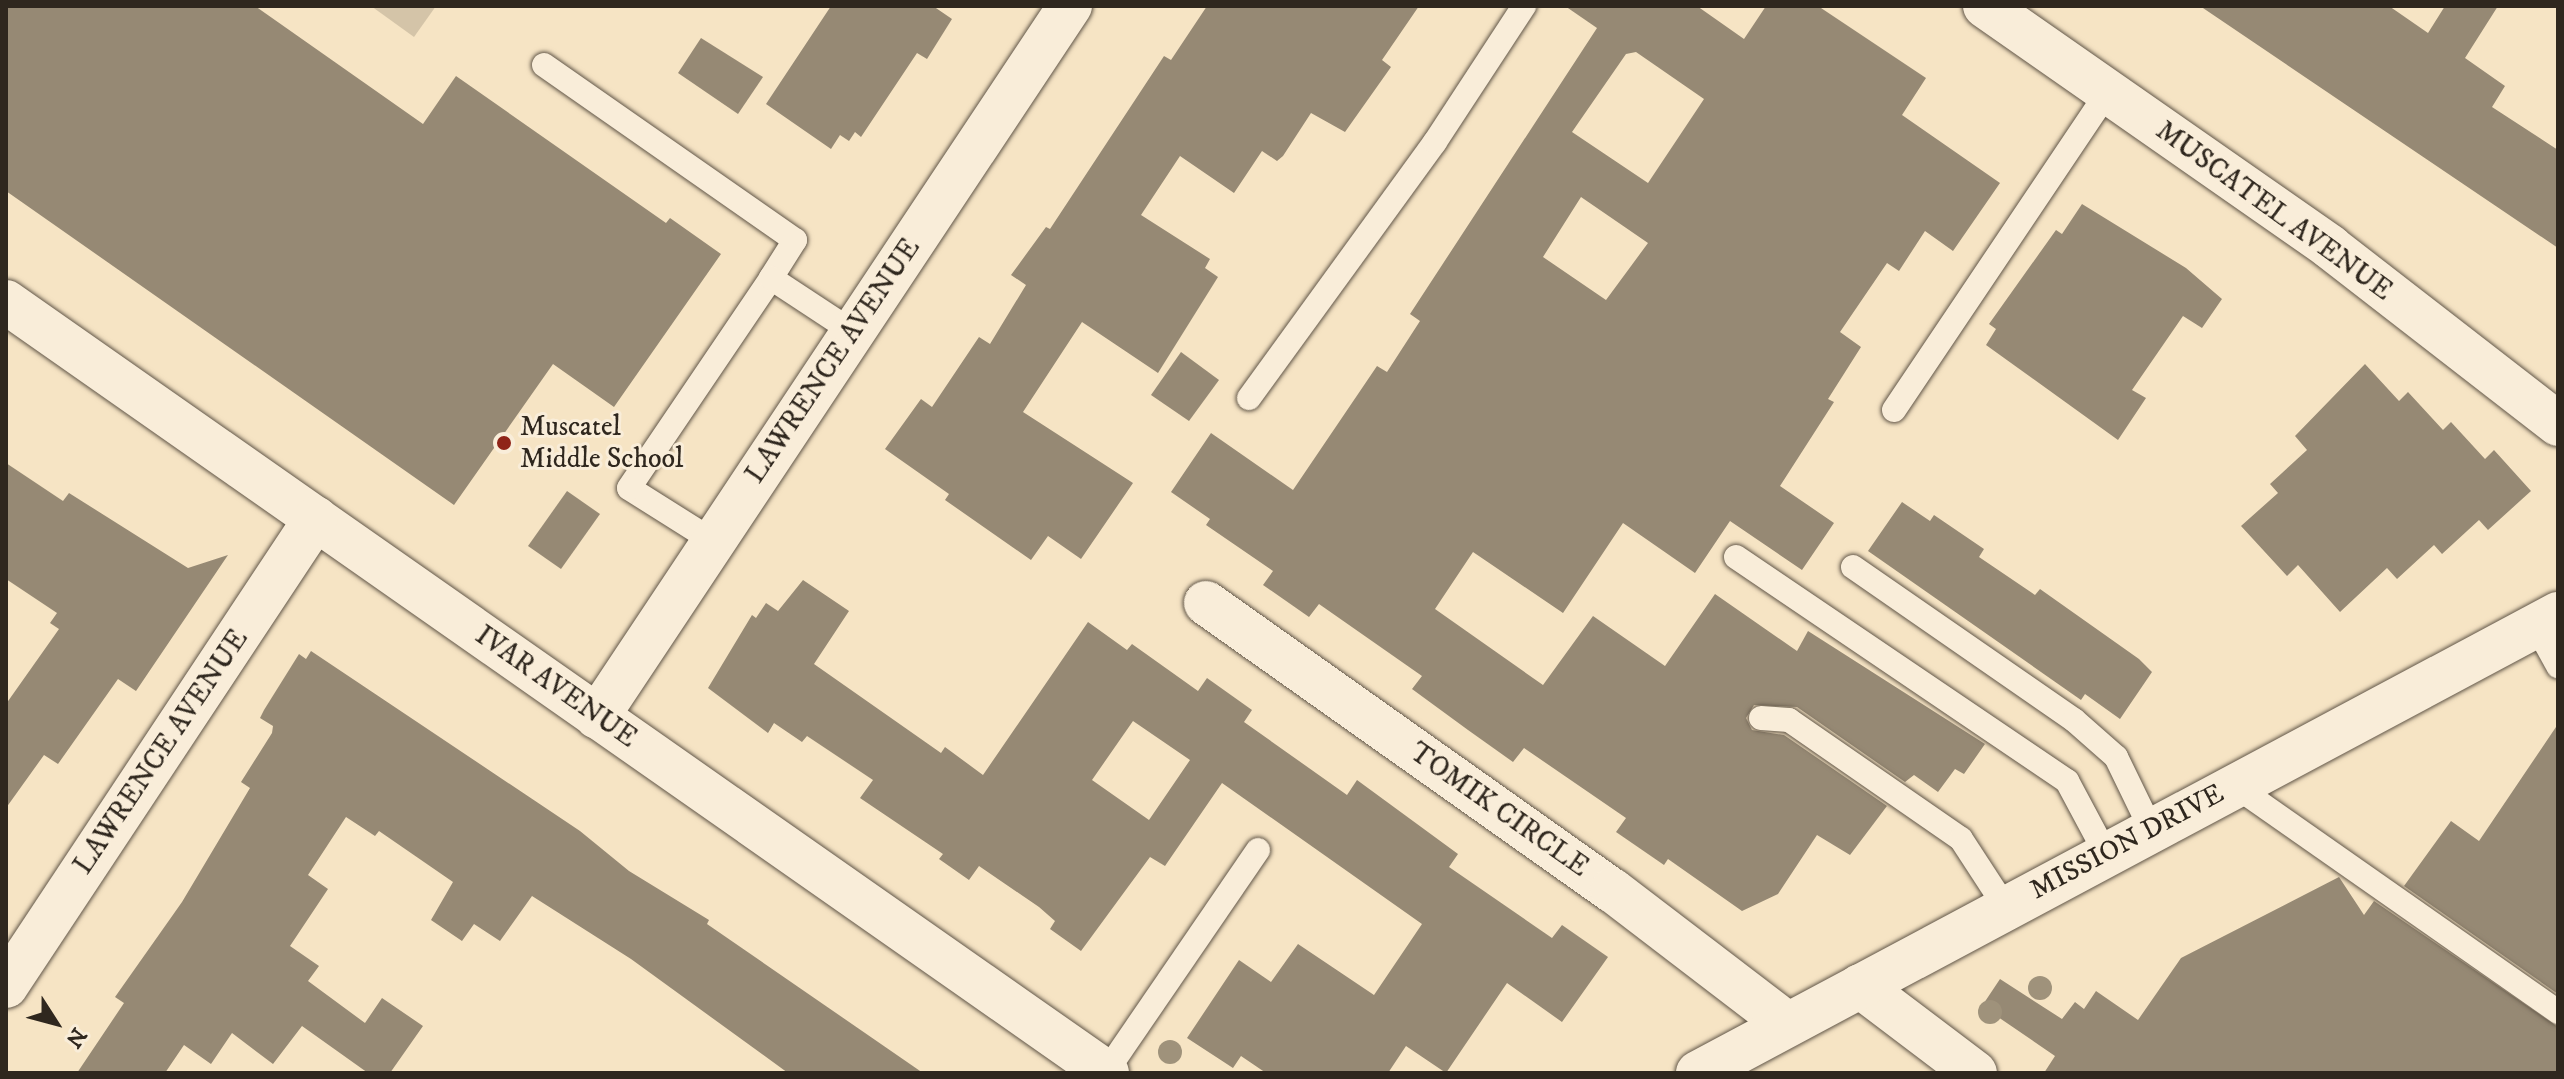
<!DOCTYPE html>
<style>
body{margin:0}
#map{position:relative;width:2564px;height:1079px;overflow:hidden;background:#f6e4c4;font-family:"IM FELL DW Pica",serif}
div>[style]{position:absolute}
.green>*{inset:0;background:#d4c4a8}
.building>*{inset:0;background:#968974}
.roads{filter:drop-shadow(0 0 2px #615648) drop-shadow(0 0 2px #615648)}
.lane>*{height:24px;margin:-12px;padding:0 12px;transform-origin:12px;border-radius:12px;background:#f9edd9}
.street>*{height:44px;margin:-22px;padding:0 22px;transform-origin:22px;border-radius:22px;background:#f9edd9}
.secondary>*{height:44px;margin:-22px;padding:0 22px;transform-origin:22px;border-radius:22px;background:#f9edd9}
.trees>*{width:24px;height:24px;margin:-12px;border-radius:50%;background:#9f927b}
.dots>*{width:22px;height:22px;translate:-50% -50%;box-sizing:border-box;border:4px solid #f9edd9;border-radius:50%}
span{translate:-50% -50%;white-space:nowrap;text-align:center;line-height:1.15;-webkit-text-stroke:6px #f9edd9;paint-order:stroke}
.street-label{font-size:28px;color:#2f271e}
.poi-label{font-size:28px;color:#2f271e}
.left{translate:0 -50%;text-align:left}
.frame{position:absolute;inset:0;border:8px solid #2f271e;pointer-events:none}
.north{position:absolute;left:16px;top:983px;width:80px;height:80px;-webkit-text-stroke:6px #f9edd9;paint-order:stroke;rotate:126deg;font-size:22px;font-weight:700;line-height:32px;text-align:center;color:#2f271e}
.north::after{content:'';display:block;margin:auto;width:28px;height:36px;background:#2f271e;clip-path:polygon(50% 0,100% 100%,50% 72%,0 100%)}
</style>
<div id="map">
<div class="green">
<div style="clip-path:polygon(371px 6px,436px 6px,414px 37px)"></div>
</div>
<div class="building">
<div style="clip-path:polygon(6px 6px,255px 6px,423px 124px,456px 76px,666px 223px,670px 218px,721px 254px,614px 407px,553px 364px,454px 505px,6px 191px)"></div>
<div style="clip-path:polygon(831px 6px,933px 6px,952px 19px,927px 59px,917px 53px,861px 137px,855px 132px,849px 141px,840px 135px,831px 149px,766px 104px)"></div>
<div style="clip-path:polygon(1207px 6px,1419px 6px,1382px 60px,1391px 67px,1345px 132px,1311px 113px,1283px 156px,1277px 161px,1262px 151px,1234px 193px,1180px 156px,1141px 215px,1210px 259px,1205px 268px,1218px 277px,1158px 373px,1082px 322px,1023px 412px,1133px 483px,1081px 559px,1048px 536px,1031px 560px,945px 500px,949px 494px,885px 449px,921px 399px,932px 407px,979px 337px,990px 344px,1026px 285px,1011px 275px,1046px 227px,1050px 229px,1164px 56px,1171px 60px)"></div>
<div style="clip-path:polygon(evenodd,1565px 6px,1697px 6px,1744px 39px,1766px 6px,1818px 6px,1926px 78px,1902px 115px,2000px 183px,1953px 251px,1925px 231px,1899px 271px,1887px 263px,1840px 332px,1861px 347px,1828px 399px,1834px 402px,1780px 486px,1834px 523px,1802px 570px,1730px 521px,1695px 573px,1623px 523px,1563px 613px,1473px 552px,1435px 609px,1543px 685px,1593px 616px,1665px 666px,1715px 594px,1797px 651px,1808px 631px,1985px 744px,1964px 774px,1955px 769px,1938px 792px,1914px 775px,1905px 782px,1797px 707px,1754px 705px,1746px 718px,1752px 730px,1784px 735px,1887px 806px,1850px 855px,1817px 835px,1778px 894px,1742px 911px,1668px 859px,1664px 865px,1616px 832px,1626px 818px,1524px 748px,1513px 762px,1468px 730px,1412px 689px,1422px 676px,1319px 604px,1309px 617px,1263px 585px,1273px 571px,1206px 525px,1210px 519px,1171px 492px,1211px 433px,1293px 490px,1377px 366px,1387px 372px,1420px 321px,1410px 314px,1597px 28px,1565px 6px,1636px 52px,1704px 99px,1648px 183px,1572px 132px,1626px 54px,1636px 52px,1565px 6px,1581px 197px,1648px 243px,1606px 300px,1543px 257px,1581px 197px)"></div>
<div style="clip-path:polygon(2200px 6px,2389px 6px,2428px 33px,2445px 6px,2498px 6px,2465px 58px,2505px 86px,2492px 107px,2558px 150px,2558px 248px)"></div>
<div style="clip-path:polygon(701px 38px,763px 77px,738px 114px,678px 73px)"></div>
<div style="clip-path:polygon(2082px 204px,2186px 268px,2222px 299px,2202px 328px,2183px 316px,2132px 390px,2146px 398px,2118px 440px,1986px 345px,1996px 329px,1989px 324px,2056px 230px,2062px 234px)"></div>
<div style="clip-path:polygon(1181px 352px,1219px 380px,1189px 421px,1151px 395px)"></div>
<div style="clip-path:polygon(2365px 364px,2399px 401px,2408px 392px,2443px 430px,2451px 422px,2485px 459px,2494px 450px,2531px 491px,2488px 530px,2479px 520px,2442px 554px,2434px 545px,2397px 579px,2387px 568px,2340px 612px,2298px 565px,2287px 576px,2241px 526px,2278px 493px,2270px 484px,2307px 450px,2295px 436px)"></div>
<div style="clip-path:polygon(6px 463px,63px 501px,69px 493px,188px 568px,228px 555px,136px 691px,118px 679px,58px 764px,44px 755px,6px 808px,6px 704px,59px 629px,50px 623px,57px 613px,6px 579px)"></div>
<div style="clip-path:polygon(567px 491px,600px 514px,561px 569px,528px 546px)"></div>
<div style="clip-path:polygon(1902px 502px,1930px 521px,1934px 515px,1984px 549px,1979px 557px,2035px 595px,2040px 589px,2139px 659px,2152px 672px,2120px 719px,2085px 694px,2081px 700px,1868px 551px)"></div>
<div style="clip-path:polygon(evenodd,803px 580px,849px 611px,814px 664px,941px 753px,945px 747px,983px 775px,1088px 622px,1127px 650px,1132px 644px,1198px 691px,1207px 678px,1252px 710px,1244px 722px,1347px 795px,1357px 780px,1458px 854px,1449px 867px,1552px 938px,1562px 925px,1608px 957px,1562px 1022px,1507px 983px,1446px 1073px,1406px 1046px,1388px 1073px,1266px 1073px,1241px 1056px,1233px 1068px,1187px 1038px,1239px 960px,1271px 982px,1298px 944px,1374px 995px,1422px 924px,1222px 783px,1165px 866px,1150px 857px,1081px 951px,1050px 929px,1055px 921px,1039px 907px,979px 866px,969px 880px,939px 859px,943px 854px,860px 798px,873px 780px,807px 736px,802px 742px,774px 723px,768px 733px,708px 688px,752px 615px,756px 618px,766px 603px,778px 611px,803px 580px,1133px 721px,1190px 760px,1149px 820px,1092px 780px,1133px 721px)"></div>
<div style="clip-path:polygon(311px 651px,580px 831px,629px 871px,709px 920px,707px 924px,923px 1073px,788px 1073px,631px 959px,532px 896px,500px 941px,474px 924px,462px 941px,431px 920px,453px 882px,379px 831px,375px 836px,346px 817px,308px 875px,328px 889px,290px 946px,319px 966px,308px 981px,365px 1023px,382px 998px,423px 1026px,390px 1073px,368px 1073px,302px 1026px,273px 1064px,232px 1033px,211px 1064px,184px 1045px,165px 1073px,77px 1073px,124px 1003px,115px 997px,182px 902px,250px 788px,241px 782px,272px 733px,273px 726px,260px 718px,264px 710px,299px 654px,306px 659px)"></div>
<div style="clip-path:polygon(2558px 724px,2558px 994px,2404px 886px,2451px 821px,2479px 841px)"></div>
<div style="clip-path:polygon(2339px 877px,2364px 915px,2374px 901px,2558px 1027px,2558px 1073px,2044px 1073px,2055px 1056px,1982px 1006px,2000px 979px,2062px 1019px,2075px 1002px,2084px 1009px,2096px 991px,2138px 1020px,2181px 958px)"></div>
</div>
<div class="roads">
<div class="lane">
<div style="left:544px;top:65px;width:306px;rotate:34.9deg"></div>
<div style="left:795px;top:240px;width:45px;rotate:122.3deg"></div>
<div style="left:1249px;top:398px;width:316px;rotate:-54deg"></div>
<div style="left:1435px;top:142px;width:163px;rotate:-56.8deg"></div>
<div style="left:1894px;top:410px;width:384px;rotate:-56.1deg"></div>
<div style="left:713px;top:541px;width:99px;rotate:-147.8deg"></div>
<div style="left:629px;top:488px;width:254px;rotate:-55.9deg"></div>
<div style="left:771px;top:278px;width:98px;rotate:33.4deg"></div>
<div style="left:1736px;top:557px;width:400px;rotate:34.1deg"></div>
<div style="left:2067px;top:781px;width:83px;rotate:61.9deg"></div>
<div style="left:1853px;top:567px;width:269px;rotate:34.7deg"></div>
<div style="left:2074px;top:720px;width:56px;rotate:41.4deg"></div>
<div style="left:2116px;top:757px;width:80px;rotate:64.1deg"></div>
<div style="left:2536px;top:626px;width:46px;rotate:61.2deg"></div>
<div style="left:1761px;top:718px;width:28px;rotate:4deg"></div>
<div style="left:1789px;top:720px;width:209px;rotate:34.7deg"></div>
<div style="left:1961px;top:839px;width:82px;rotate:56.9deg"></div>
<div style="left:2234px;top:785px;width:396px;rotate:35deg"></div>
<div style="left:1106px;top:1072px;width:269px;rotate:-55.6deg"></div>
</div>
<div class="street">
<div style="left:6px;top:302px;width:1344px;rotate:35deg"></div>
<div style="left:1206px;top:603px;width:497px;rotate:35.3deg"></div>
<div style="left:1612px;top:890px;width:220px;rotate:37.4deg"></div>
<div style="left:597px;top:717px;width:854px;rotate:-56.37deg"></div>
<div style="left:6px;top:986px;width:561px;rotate:-56.48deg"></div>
<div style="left:1860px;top:986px;width:144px;rotate:37.1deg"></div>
</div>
<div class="secondary">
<div style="left:1985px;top:6px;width:421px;rotate:34.9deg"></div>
<div style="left:2330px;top:247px;width:289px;rotate:37.8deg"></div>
<div style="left:1698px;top:1073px;width:975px;rotate:-28.09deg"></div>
</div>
</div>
<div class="trees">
<div style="left:2040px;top:988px"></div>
<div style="left:1990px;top:1012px"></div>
<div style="left:1170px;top:1052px"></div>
</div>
<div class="dots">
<div style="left:504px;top:443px;background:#8f2418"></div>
</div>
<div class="street-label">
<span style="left:2274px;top:211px;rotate:36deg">MUSCATEL AVENUE</span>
<span style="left:833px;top:361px;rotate:-56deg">LAWRENCE AVENUE</span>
<span style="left:556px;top:687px;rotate:35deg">IVAR AVENUE</span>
<span style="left:161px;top:752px;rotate:-56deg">LAWRENCE AVENUE</span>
<span style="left:1499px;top:810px;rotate:35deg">TOMIK CIRCLE</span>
<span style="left:2127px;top:842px;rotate:-28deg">MISSION DRIVE</span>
</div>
<div class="poi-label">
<span class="left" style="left:520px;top:443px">Muscatel<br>Middle School</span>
</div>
<div class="frame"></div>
<div class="north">N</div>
</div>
